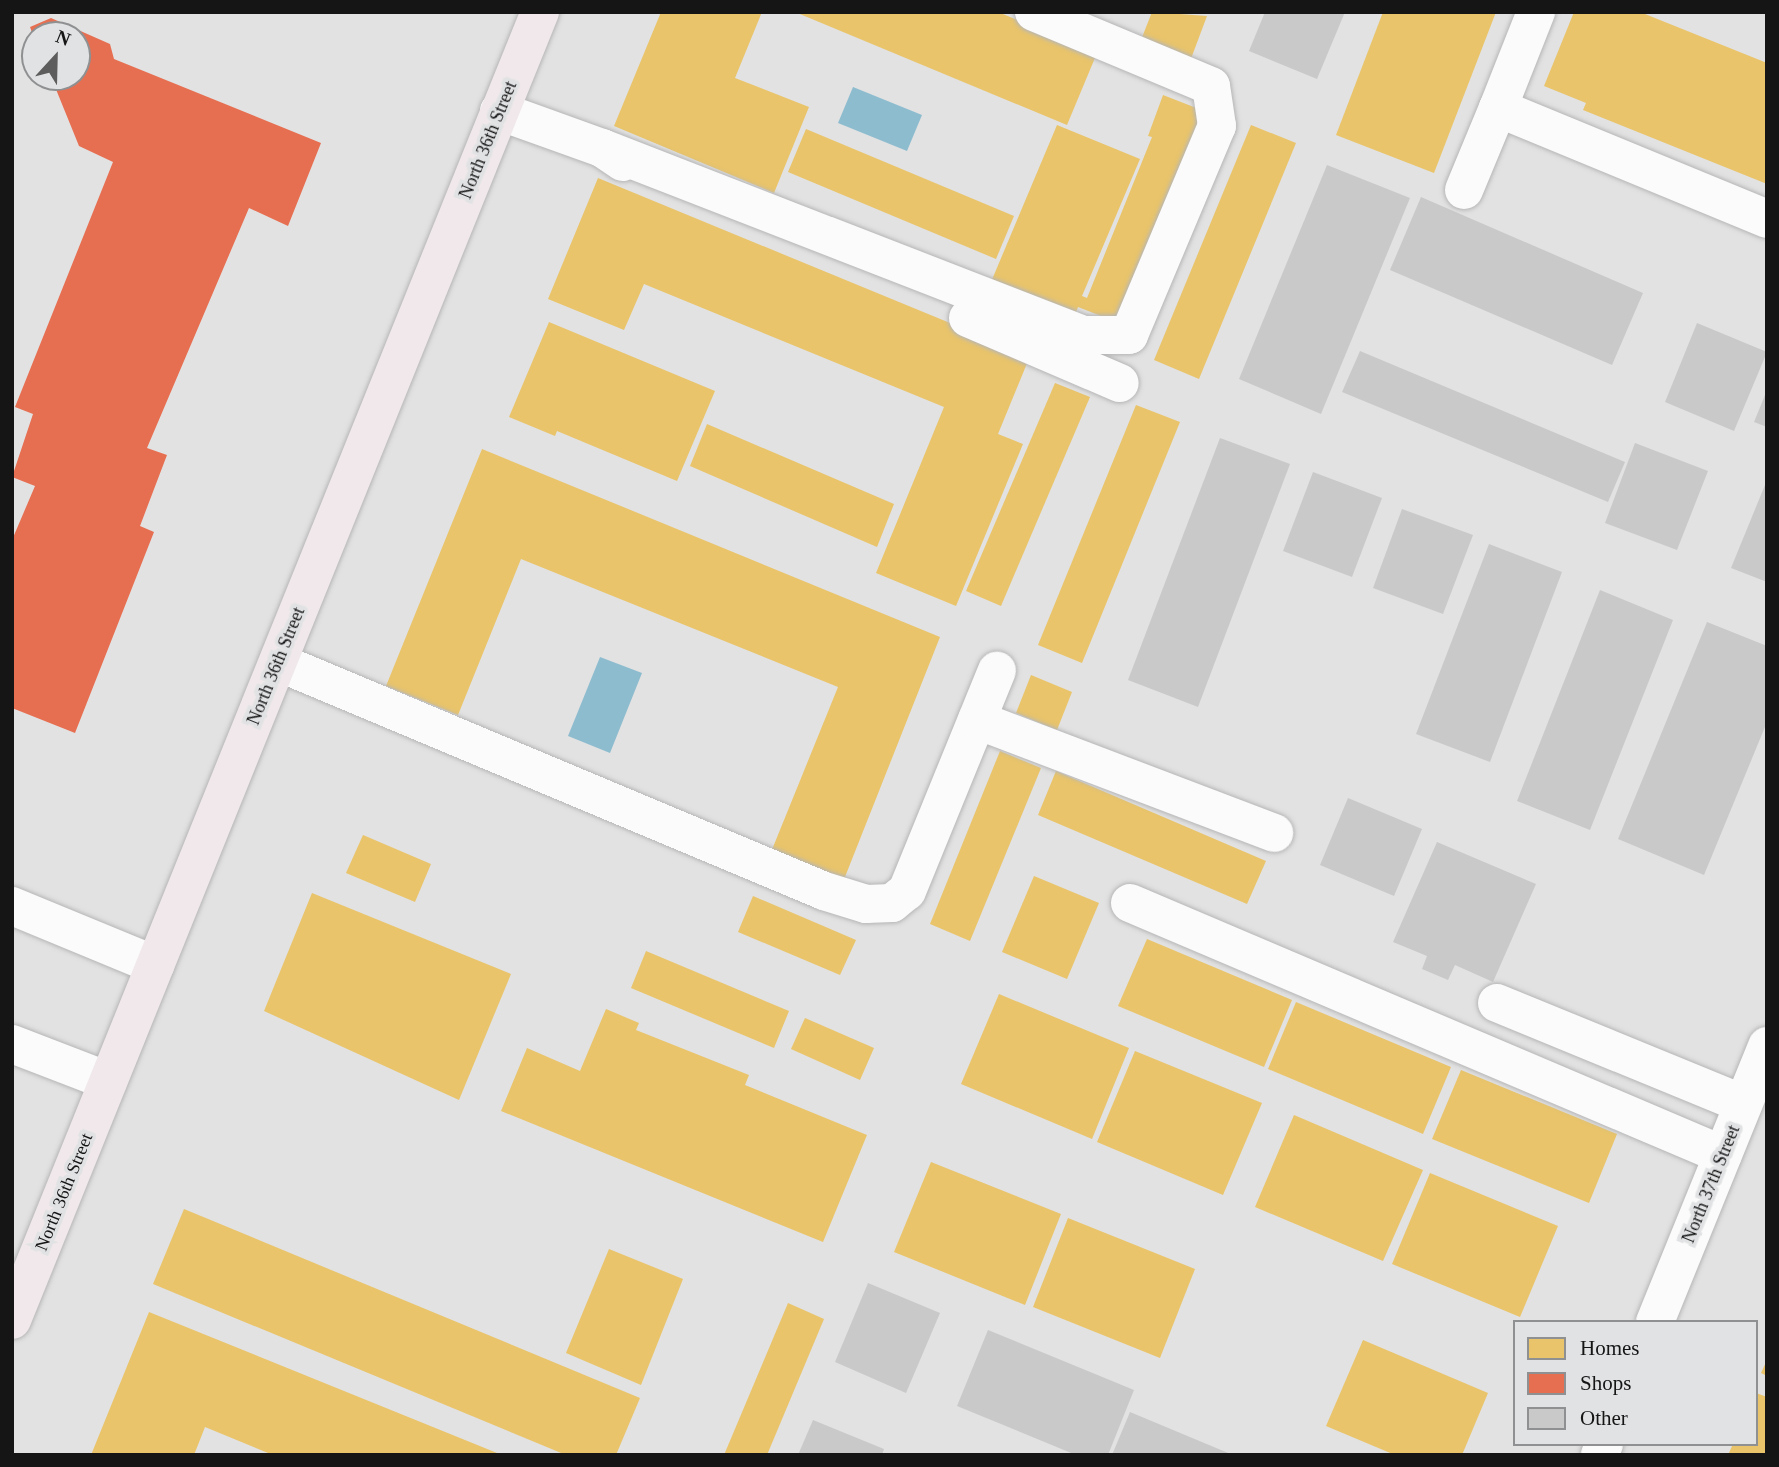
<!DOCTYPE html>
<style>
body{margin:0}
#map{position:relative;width:1779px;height:1467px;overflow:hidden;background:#e2e2e2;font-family:Georgia,serif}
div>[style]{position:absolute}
.water>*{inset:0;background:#8ebccf}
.homes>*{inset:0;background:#e9c46a}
.shops>*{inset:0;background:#e76f51}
.building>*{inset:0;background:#c9c9ca}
.roads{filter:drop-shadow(0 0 2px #b6b6b7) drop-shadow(0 0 2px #b6b6b7)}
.minor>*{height:38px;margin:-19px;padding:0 19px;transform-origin:19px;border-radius:19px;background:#fbfbfb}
.major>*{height:38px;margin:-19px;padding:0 19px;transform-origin:19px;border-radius:19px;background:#f0e8ea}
span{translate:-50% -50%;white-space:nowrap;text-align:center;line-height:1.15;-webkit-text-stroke:7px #e1e2e3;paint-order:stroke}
.street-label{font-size:18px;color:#151516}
.frame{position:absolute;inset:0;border:14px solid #151516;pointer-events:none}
.legend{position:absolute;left:1513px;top:1320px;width:245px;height:126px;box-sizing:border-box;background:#e1e2e3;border:2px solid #8f9091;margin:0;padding:9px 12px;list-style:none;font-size:21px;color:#151516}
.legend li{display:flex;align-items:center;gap:14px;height:35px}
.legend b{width:35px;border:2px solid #8f9091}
.north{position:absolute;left:21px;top:21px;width:70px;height:70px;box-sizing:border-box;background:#e1e2e3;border:2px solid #8f9091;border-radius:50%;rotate:22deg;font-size:19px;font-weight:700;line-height:28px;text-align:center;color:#151516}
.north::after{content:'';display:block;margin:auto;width:24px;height:32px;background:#5d5d5d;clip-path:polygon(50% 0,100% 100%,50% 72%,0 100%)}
</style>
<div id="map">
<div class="water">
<div style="clip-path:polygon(853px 87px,922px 115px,907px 151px,838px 123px)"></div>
<div style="clip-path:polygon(600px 657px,642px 673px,610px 753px,568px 736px)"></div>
</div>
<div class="homes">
<div style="clip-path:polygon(661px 12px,762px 12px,735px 78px,809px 107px,774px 193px,614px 126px)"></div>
<div style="clip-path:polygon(795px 12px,998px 12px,1097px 53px,1067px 125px)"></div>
<div style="clip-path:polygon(1152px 12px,1207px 16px,1189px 64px,1139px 45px)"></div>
<div style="clip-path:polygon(1383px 12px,1496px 12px,1434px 173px,1336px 135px)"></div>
<div style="clip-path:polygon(1574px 12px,1640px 12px,1767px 63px,1767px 184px,1583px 110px,1586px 103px,1544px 86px)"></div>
<div style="clip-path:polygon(1163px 95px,1204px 111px,1119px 323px,1078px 307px,1074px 317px,991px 282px,1057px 125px,1140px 159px,1082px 296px,1087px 298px,1152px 137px,1148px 136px)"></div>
<div style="clip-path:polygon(1251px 125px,1296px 143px,1199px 379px,1154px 360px)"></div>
<div style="clip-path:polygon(806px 129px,1014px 216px,996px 259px,788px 172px)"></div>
<div style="clip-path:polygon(598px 178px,1030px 356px,998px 434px,1023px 444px,956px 606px,876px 573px,944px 407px,644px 284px,624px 330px,548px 299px)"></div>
<div style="clip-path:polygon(549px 322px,715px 391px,677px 481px,557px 431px,555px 436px,509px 417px)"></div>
<div style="clip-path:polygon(1055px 383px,1090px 397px,1001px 606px,966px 591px)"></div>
<div style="clip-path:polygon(1136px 405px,1180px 422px,1082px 663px,1038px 645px)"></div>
<div style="clip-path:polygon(707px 424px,894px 504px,877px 547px,690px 466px)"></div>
<div style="clip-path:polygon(482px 449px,940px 637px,841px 887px,769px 857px,838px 687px,521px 559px,458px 715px,386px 686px)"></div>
<div style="clip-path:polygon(1031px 675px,1072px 692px,1057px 730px,1016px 713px)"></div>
<div style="clip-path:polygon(1000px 751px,1041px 768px,970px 941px,930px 924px)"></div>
<div style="clip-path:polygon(1056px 771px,1266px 861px,1247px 904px,1038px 815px)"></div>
<div style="clip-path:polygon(363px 835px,431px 864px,415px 902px,346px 873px)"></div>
<div style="clip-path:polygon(1034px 876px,1099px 903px,1067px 979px,1002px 952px)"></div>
<div style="clip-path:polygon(312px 893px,511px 974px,459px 1100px,264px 1011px)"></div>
<div style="clip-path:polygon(753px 896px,856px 940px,840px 975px,738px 932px)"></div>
<div style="clip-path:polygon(1147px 939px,1292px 1000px,1264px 1067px,1118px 1006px)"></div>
<div style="clip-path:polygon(646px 951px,789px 1011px,774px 1048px,631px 988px)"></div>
<div style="clip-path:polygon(999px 994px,1129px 1048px,1092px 1139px,961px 1084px)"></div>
<div style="clip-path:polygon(1296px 1002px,1451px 1067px,1423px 1134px,1268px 1069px)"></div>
<div style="clip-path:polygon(606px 1009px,639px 1023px,636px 1030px,749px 1075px,745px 1085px,867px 1135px,823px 1242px,501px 1111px,527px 1048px,580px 1071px)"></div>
<div style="clip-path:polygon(805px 1018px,874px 1048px,860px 1080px,791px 1049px)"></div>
<div style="clip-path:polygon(1135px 1051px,1262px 1103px,1223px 1195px,1097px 1142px)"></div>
<div style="clip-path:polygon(1461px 1070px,1617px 1134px,1589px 1203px,1432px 1139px)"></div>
<div style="clip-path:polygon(1294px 1115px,1423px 1170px,1383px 1261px,1255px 1207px)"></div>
<div style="clip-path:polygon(931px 1162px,1061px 1214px,1025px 1305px,894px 1252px)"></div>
<div style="clip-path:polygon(1430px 1173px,1558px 1226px,1520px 1317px,1392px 1264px)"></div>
<div style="clip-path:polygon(184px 1209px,640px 1398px,616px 1455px,566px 1455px,153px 1284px)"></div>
<div style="clip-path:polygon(1068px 1218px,1195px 1269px,1160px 1358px,1033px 1307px)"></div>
<div style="clip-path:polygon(609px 1249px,683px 1279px,641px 1385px,566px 1353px)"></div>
<div style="clip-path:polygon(788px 1303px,824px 1319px,767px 1455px,724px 1455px)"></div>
<div style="clip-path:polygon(149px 1312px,502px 1455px,273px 1455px,205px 1427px,194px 1455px,91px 1455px)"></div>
<div style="clip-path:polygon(1363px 1340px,1488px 1393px,1462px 1455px,1395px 1455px,1326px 1426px)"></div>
<div style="clip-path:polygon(1767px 1360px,1767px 1376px,1761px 1373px)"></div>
<div style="clip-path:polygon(1756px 1393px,1767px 1397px,1767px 1455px,1728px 1455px,1733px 1444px,1756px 1444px)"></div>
</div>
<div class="shops">
<div style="clip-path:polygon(51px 18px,110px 44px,114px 59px,321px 143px,288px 226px,249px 208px,147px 448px,167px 455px,140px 526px,154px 532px,75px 733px,12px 708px,12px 540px,35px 486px,12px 477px,33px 414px,15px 407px,113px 162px,79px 146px,51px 77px,77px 77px,77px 35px,33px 35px,30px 27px)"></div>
</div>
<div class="building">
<div style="clip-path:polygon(1265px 12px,1345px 12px,1317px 79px,1249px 51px)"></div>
<div style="clip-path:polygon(1327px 165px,1410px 198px,1321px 414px,1239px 379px)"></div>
<div style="clip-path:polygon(1421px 197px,1643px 293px,1612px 365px,1390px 270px)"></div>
<div style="clip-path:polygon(1697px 323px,1767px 352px,1734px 431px,1665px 402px)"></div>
<div style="clip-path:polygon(1360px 351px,1625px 462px,1608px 502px,1342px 392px)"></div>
<div style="clip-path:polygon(1767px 390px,1767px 427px,1754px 422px)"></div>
<div style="clip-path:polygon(1220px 438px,1290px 464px,1198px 707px,1128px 680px)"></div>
<div style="clip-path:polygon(1635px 443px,1708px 471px,1677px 550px,1605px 523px)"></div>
<div style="clip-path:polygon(1313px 472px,1382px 498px,1352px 577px,1283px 551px)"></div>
<div style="clip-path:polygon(1767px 480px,1767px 582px,1731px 568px)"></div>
<div style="clip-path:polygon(1402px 509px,1473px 535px,1443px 614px,1373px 588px)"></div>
<div style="clip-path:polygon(1489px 544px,1562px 572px,1490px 762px,1416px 734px)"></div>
<div style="clip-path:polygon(1600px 590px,1673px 620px,1590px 830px,1517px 801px)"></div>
<div style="clip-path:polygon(1707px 622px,1767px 646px,1767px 722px,1704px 875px,1618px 839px)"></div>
<div style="clip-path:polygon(1348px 798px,1422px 829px,1394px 896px,1320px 865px)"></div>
<div style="clip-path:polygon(1437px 842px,1536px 884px,1493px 982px,1455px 965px,1448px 980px,1422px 969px,1427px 956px,1393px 942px)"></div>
<div style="clip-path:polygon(868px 1283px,940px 1313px,906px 1393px,835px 1362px)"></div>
<div style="clip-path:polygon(988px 1330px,1134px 1390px,1108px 1455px,1076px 1455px,957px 1406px)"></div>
<div style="clip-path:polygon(1130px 1412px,1233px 1455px,1112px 1455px)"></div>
<div style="clip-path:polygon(813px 1420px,884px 1449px,882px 1455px,798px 1455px)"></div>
</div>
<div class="roads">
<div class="minor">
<div style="left:1536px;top:12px;width:103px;rotate:111.6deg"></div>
<div style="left:1498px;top:108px;width:291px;rotate:22.4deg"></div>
<div style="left:499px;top:111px;width:109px;rotate:19.8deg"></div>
<div style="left:602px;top:148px;width:25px;rotate:34deg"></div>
<div style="left:602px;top:148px;width:516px;rotate:21.24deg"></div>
<div style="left:1083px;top:335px;width:46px"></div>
<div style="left:1129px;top:335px;width:227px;rotate:-67.2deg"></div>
<div style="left:1217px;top:126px;width:40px;rotate:-98.5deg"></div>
<div style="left:1211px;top:86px;width:192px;rotate:-157.3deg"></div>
<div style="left:1464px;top:190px;width:89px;rotate:-67.5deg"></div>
<div style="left:968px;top:318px;width:165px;rotate:23.2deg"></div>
<div style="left:278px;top:662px;width:592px;rotate:22.75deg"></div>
<div style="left:824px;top:891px;width:44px;rotate:17.2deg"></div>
<div style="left:866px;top:904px;width:26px;rotate:-2deg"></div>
<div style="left:892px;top:903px;width:19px;rotate:-39deg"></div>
<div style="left:907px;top:891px;width:238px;rotate:-67.8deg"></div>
<div style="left:977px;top:720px;width:318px;rotate:20.8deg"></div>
<div style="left:1130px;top:903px;width:644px;rotate:23.02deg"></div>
<div style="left:12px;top:906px;width:155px;rotate:22.4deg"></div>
<div style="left:1497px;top:1003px;width:266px;rotate:22.3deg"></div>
<div style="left:12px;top:1044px;width:103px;rotate:21.1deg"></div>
<div style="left:1655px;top:1322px;width:298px;rotate:-67.9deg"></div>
<div style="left:1600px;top:1455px;width:12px;rotate:-70deg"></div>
</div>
<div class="major">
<div style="left:12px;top:1320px;width:1411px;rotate:-68.02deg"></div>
</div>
</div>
<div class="street-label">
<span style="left:488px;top:140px;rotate:-68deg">North 36th Street</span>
<span style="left:276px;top:666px;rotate:-68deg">North 36th Street</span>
<span style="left:1711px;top:1184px;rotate:-68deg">North 37th Street</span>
<span style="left:64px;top:1192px;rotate:-68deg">North 36th Street</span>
</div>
<div class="frame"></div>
<ul class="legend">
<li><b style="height:19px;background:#e9c46a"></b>Homes</li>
<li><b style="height:19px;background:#e76f51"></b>Shops</li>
<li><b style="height:19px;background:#c9c9ca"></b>Other</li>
</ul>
<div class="north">N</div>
</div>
